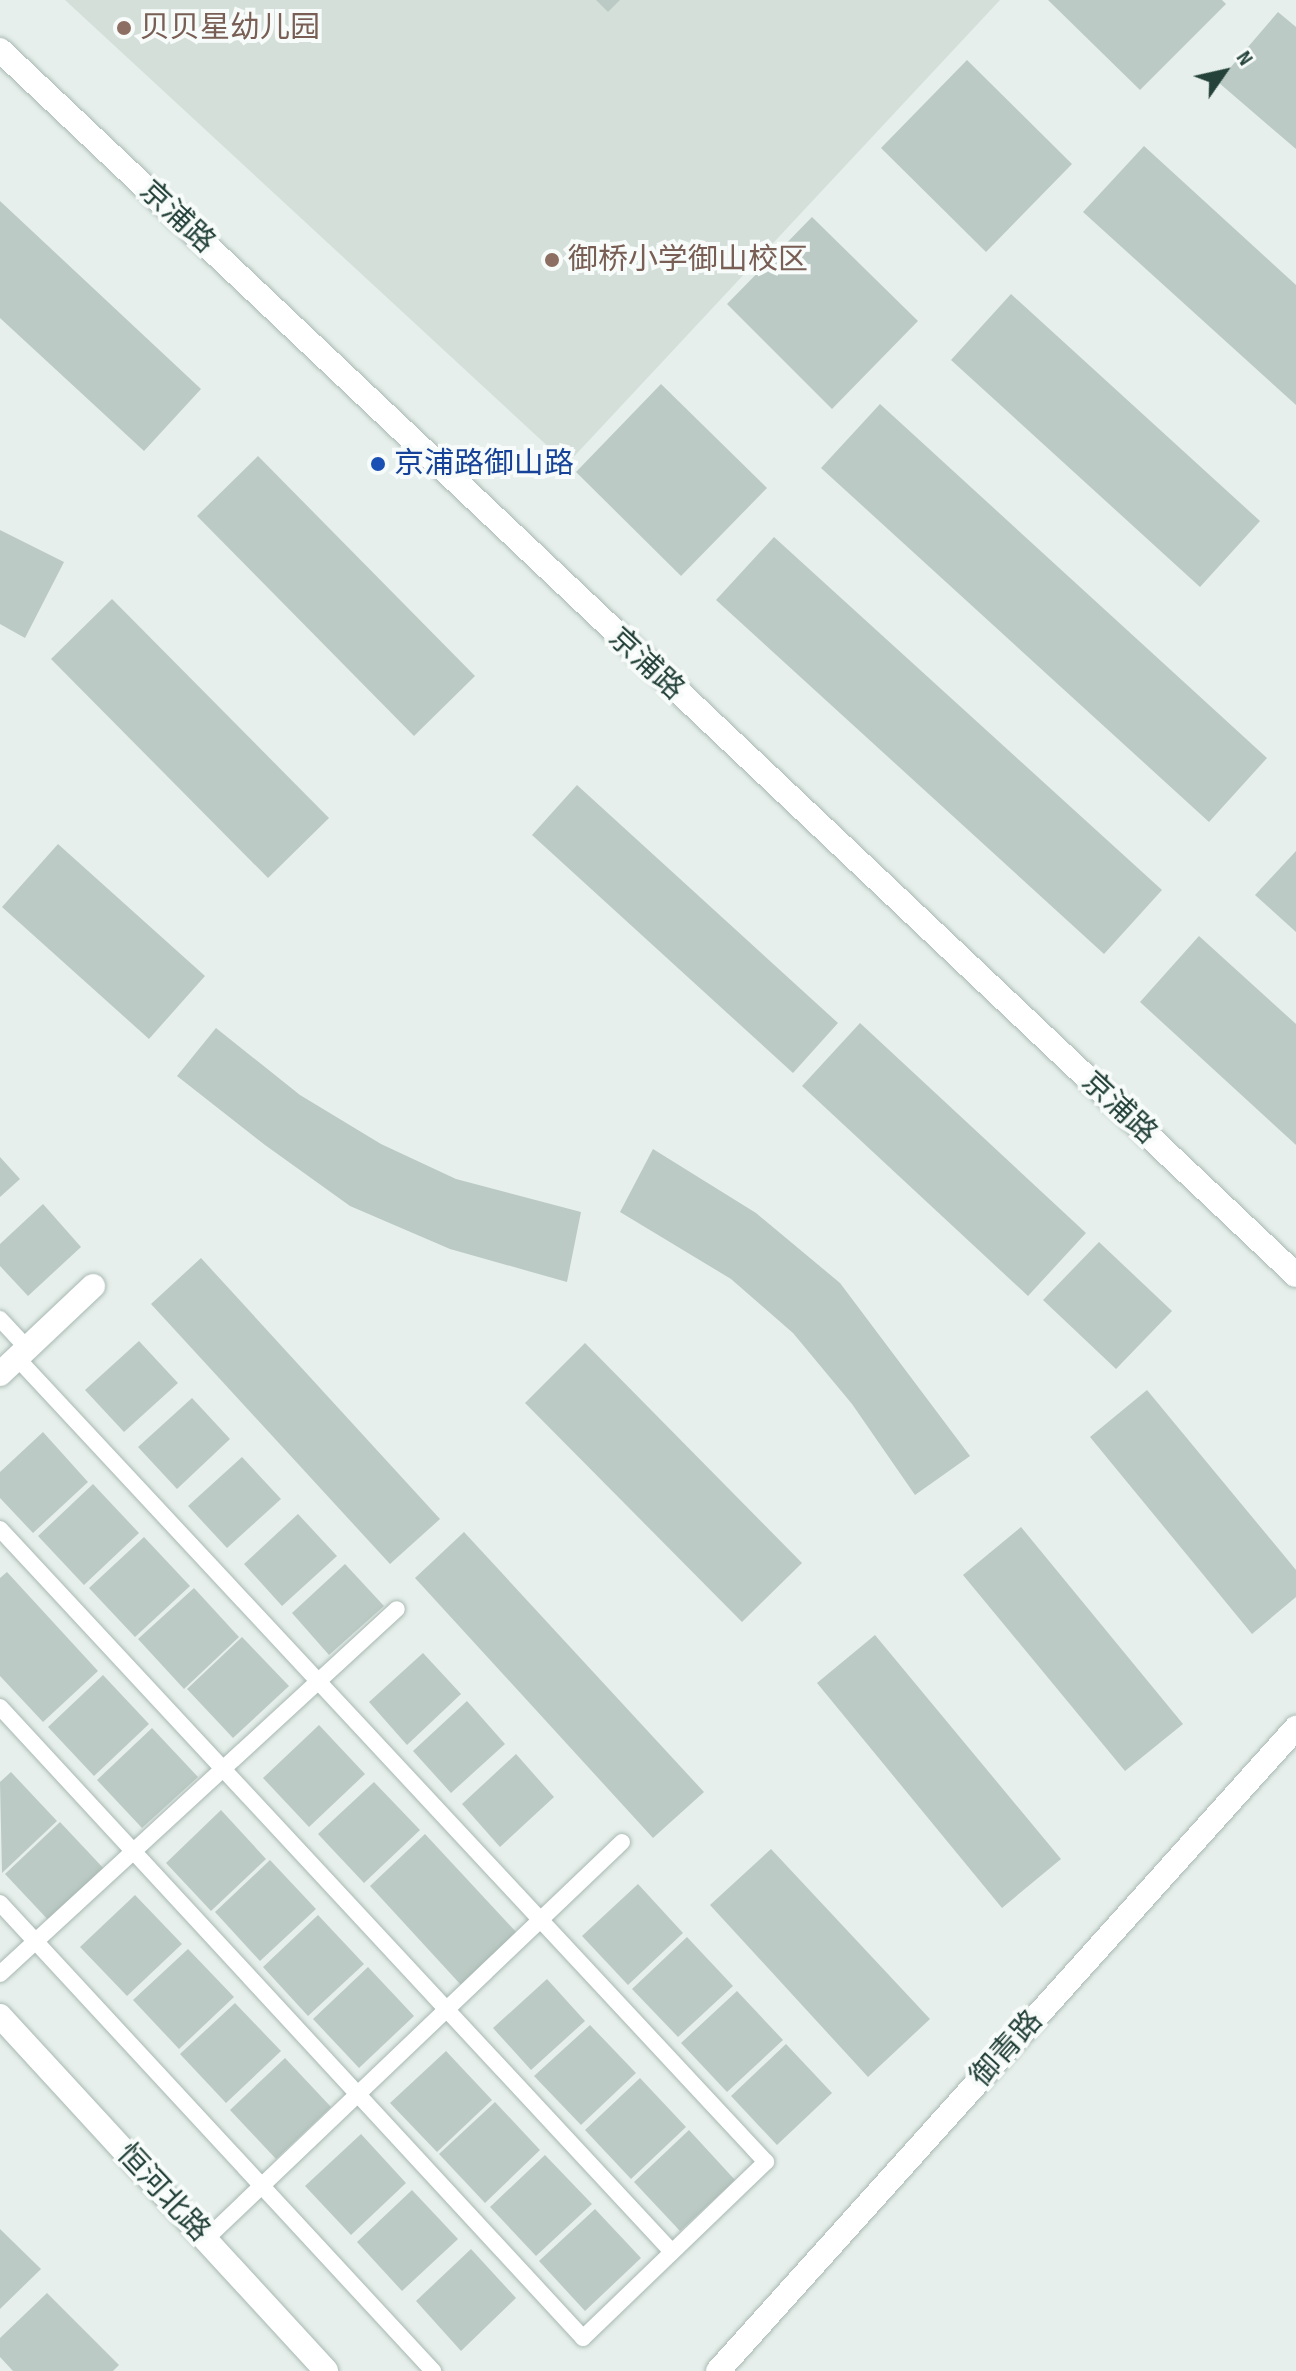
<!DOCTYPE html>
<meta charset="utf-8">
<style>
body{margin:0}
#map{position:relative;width:1296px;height:2371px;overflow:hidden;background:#e6efeb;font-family:"Sofia Sans Condensed","Noto Sans SC",sans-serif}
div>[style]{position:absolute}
.built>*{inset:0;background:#d4dfda}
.building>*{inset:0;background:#bbcac4}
.roads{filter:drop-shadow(0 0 2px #a8b8b2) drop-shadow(0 0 2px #a8b8b2)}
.lane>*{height:16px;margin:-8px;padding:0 8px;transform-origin:8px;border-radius:8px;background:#fff}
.street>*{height:24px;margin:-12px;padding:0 12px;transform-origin:12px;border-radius:12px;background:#fff}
.dots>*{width:22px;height:22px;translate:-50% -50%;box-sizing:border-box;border:4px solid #f7fbf9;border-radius:50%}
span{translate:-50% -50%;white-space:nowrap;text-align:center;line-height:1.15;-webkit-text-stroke:8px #f7fbf9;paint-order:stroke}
.education-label{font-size:30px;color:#785e54}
.left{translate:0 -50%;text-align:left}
.street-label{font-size:30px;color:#24423a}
.transit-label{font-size:30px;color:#164399}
.north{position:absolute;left:1184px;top:32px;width:80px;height:80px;-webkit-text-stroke:6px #f7fbf9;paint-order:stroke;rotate:56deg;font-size:22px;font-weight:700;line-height:32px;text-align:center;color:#24423a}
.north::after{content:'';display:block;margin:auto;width:28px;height:36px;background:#24423a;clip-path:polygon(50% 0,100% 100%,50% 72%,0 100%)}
</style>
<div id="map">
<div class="built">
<div style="clip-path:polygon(65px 0,1000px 0,567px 464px)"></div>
</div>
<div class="building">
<div style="clip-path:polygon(596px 0,620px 0,608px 12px)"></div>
<div style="clip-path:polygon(1048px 0,1222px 0,1226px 4px,1140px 90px)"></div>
<div style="clip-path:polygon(1278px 12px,1296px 27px,1296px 149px,1218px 82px)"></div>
<div style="clip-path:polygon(967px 60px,1072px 164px,986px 252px,881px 148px)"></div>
<div style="clip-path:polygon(1144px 146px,1296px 285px,1296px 405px,1083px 212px)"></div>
<div style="clip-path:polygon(0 201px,201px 389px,144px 451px,0 318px)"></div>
<div style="clip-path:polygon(812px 217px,918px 321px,832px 409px,727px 304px)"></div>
<div style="clip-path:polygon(1011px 294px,1260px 521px,1200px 587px,951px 360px)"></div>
<div style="clip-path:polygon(661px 384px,767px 488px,681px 576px,576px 472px)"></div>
<div style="clip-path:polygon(880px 404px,1267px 758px,1209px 822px,821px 468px)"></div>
<div style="clip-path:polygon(258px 456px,475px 676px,414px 736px,197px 516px)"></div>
<div style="clip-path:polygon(0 530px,64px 562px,25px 638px,0 624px)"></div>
<div style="clip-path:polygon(774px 537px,1162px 890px,1104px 954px,716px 600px)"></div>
<div style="clip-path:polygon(112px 599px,329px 818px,268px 878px,51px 659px)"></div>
<div style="clip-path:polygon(577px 785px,838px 1023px,793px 1073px,532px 835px)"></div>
<div style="clip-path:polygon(58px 844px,205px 976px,149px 1039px,2px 907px)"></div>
<div style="clip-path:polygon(1296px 851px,1296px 932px,1255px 895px)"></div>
<div style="clip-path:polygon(1199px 936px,1296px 1024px,1296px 1145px,1140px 1002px)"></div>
<div style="clip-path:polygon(860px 1023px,1086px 1233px,1028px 1296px,802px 1086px)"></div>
<div style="clip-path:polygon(216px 1028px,300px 1095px,381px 1144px,456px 1179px,581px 1212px,567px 1282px,450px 1249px,350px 1206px,265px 1145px,177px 1076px)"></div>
<div style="clip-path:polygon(653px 1149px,756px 1213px,840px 1283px,970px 1456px,915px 1495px,852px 1404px,793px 1333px,731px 1279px,620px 1212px)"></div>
<div style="clip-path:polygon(0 1157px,20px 1179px,0 1197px)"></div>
<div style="clip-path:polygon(43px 1204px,81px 1247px,28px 1296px,0 1266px,0 1244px)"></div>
<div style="clip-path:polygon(1099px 1242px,1172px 1311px,1116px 1369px,1043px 1300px)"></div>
<div style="clip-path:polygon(201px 1258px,440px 1519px,390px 1564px,151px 1304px)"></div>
<div style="clip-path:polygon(139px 1341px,178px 1383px,124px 1432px,85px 1390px)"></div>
<div style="clip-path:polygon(585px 1343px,802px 1563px,742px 1622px,525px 1403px)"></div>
<div style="clip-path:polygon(1147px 1390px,1296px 1570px,1296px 1597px,1252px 1634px,1090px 1437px)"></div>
<div style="clip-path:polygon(192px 1398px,230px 1439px,177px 1489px,138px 1447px)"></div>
<div style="clip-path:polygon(43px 1432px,88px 1482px,33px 1533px,0 1498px,0 1472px)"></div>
<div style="clip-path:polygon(242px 1457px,281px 1499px,227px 1548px,188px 1506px)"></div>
<div style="clip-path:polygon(93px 1484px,139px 1533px,84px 1585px,38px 1536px)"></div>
<div style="clip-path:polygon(298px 1514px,337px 1556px,282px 1606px,244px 1564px)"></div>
<div style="clip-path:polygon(1021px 1527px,1183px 1724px,1125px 1771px,963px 1575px)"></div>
<div style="clip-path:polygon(464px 1532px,704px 1792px,653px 1838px,415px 1578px)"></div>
<div style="clip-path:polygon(144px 1537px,190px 1586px,135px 1637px,89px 1588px)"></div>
<div style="clip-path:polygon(345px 1564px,384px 1606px,329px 1655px,292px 1613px)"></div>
<div style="clip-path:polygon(7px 1572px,98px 1671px,43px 1722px,0 1676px,0 1578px)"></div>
<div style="clip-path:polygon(194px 1588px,239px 1637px,184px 1689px,138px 1639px)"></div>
<div style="clip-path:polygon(875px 1635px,1061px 1859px,1002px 1908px,817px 1683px)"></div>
<div style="clip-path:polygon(242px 1637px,289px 1686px,233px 1738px,187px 1689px)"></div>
<div style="clip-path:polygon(423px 1653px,461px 1694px,407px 1745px,369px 1702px)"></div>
<div style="clip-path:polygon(103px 1675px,149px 1724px,94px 1776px,48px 1727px)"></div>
<div style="clip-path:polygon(467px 1701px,505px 1744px,451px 1793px,413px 1751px)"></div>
<div style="clip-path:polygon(319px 1725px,365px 1774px,309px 1827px,263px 1778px)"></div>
<div style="clip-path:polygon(152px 1728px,198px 1777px,142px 1828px,97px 1780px)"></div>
<div style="clip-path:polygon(516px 1754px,554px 1797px,500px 1847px,462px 1804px)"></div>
<div style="clip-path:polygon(11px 1772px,57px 1821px,2px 1873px,0 1782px)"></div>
<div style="clip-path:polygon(374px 1782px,420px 1830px,364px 1883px,318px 1834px)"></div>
<div style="clip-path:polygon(221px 1810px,266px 1859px,211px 1911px,166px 1863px)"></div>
<div style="clip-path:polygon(60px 1822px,106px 1871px,51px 1923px,5px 1874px)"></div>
<div style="clip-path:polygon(425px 1834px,517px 1933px,461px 1985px,370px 1886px)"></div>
<div style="clip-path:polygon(771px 1849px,930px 2019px,868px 2077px,710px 1905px)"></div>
<div style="clip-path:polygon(270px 1860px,316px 1909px,260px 1961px,215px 1912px)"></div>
<div style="clip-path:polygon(638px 1884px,683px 1933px,628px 1985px,582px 1936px)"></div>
<div style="clip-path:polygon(135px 1895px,182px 1944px,127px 1996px,80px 1947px)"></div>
<div style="clip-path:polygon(318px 1915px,364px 1964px,308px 2016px,263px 1967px)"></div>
<div style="clip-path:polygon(687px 1937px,733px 1986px,678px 2037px,632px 1989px)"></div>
<div style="clip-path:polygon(188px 1949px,234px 1997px,179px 2049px,133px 2000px)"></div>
<div style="clip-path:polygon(368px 1967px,414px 2016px,359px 2068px,313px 2019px)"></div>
<div style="clip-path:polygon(547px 1979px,585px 2021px,531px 2070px,493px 2028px)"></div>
<div style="clip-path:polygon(737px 1991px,783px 2040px,727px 2092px,681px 2043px)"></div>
<div style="clip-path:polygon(235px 2003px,281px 2051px,226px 2103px,180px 2054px)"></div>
<div style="clip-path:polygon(590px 2025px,636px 2073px,581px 2125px,534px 2076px)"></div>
<div style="clip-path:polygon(786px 2044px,832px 2093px,777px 2145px,731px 2096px)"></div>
<div style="clip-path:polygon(446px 2051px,492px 2100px,437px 2152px,390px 2103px)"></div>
<div style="clip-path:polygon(285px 2058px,331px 2107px,276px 2159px,230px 2110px)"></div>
<div style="clip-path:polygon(640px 2078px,686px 2127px,631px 2179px,585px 2130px)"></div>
<div style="clip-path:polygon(495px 2102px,540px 2150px,485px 2203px,439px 2154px)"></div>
<div style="clip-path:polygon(689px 2130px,735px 2180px,680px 2231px,634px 2182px)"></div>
<div style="clip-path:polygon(361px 2134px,406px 2183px,351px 2235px,305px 2186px)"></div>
<div style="clip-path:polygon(545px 2155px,592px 2204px,536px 2256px,490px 2207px)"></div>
<div style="clip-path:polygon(412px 2190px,458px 2239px,402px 2291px,357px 2242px)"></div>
<div style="clip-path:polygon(595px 2209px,641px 2258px,585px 2311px,539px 2261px)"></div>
<div style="clip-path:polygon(0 2229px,41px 2269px,0 2309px)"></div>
<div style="clip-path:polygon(471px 2249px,516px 2298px,461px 2351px,416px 2301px)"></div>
<div style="clip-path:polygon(47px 2293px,119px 2365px,113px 2371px,13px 2371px,0 2357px,0 2338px)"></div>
</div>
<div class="roads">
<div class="lane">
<div style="left:0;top:1319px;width:40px;rotate:47deg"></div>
<div style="left:0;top:1529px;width:987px;rotate:47.09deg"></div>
<div style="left:0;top:1707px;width:859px;rotate:47.26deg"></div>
<div style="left:583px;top:2338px;width:254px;rotate:-43.9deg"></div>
<div style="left:766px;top:2162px;width:1099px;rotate:-132.97deg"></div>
<div style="left:0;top:1903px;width:638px;rotate:47.22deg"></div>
<div style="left:0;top:1974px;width:539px;rotate:-42.6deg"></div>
<div style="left:206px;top:2239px;width:575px;rotate:-43.66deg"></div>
</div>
<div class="street">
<div style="left:0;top:50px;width:1783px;rotate:43.39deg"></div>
<div style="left:0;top:1374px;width:128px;rotate:-43.4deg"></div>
<div style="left:0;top:2016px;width:482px;rotate:47.4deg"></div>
<div style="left:718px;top:2371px;width:865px;rotate:-48.05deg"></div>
</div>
</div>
<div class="dots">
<div style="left:124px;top:28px;background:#8d6e63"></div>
<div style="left:552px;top:260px;background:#8d6e63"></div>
<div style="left:378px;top:464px;background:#1a4fb4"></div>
</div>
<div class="education-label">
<span class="left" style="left:140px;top:28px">贝贝星幼儿园</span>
<span class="left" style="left:568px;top:260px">御桥小学御山校区</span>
</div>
<div class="street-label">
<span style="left:177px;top:217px;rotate:43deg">京浦路</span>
<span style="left:646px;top:664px;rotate:43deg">京浦路</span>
<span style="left:1119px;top:1108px;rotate:43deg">京浦路</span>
<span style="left:1007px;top:2049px;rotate:-48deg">御青路</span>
<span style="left:163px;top:2193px;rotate:47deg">恒河北路</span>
</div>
<div class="transit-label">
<span class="left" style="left:394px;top:464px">京浦路御山路</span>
</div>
<div class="north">N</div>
</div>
